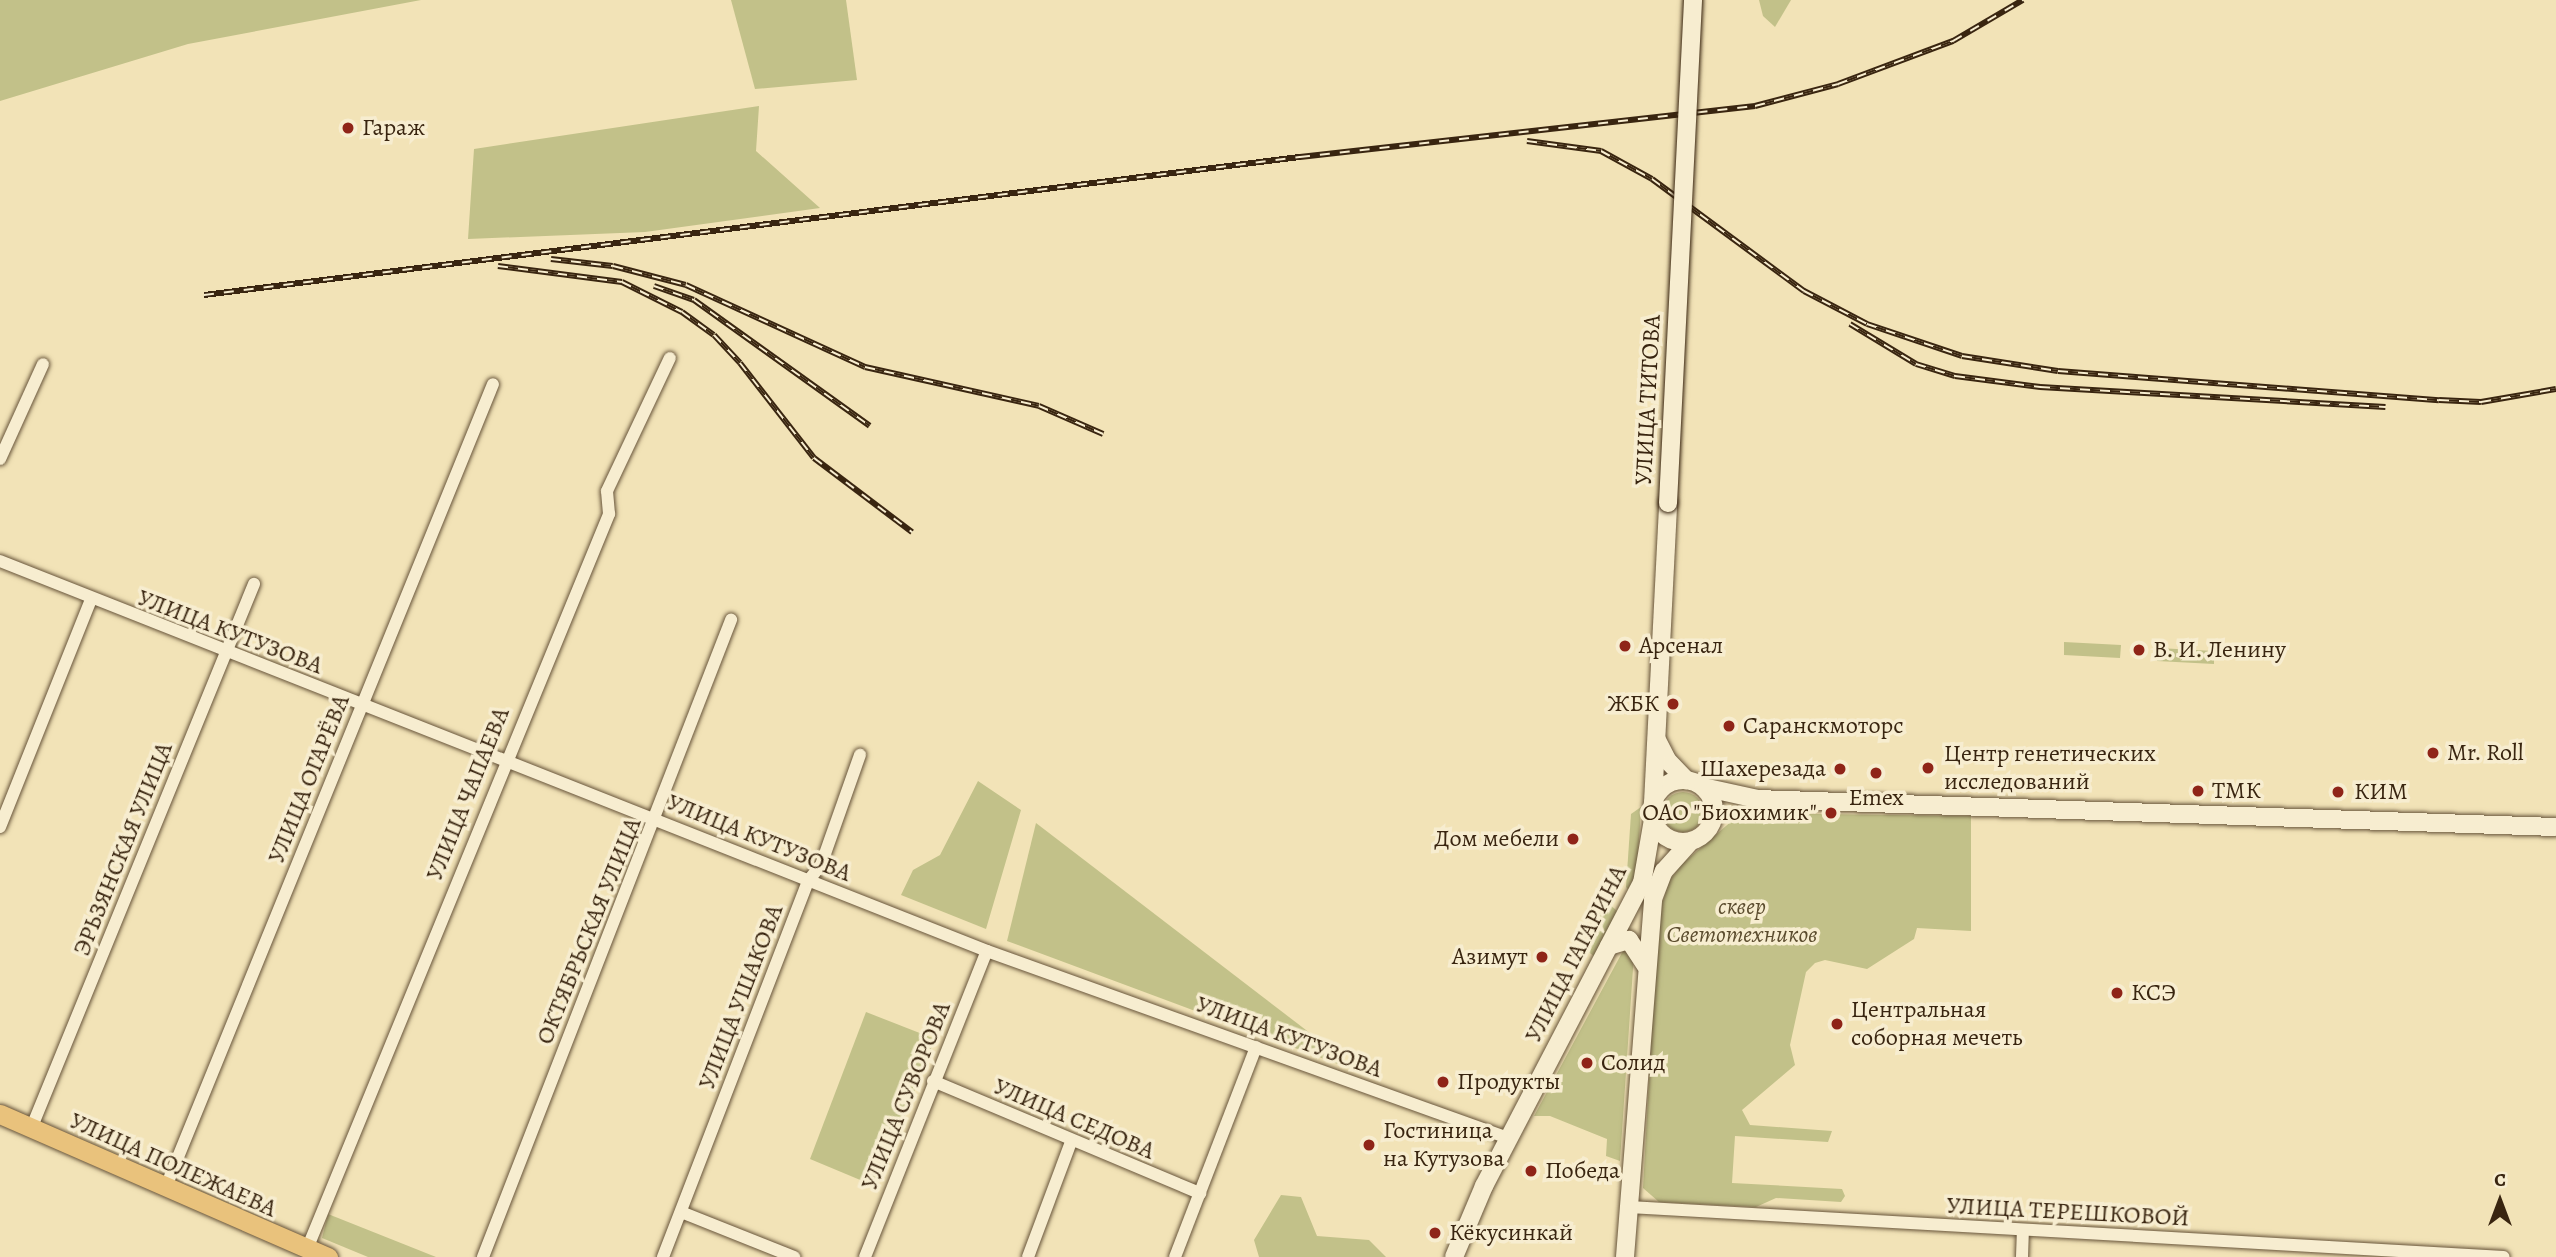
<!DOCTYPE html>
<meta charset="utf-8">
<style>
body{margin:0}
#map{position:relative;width:2556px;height:1257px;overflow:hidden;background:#f2e3b7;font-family:Alegreya,serif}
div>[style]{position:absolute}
.green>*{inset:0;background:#c2c189}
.round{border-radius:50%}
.roads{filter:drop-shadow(0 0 2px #67543a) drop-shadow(0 0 2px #67543a)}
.minor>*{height:12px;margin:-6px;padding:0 6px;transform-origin:6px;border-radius:6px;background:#f7edd0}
.secondary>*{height:18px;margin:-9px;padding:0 9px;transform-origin:9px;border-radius:9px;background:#f7edd0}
.secondary>.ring{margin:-9px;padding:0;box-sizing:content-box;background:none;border:18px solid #f7edd0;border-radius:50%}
.primary>*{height:19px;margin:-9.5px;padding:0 9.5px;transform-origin:9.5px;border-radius:9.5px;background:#e9c27c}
.rail>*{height:6px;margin-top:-3px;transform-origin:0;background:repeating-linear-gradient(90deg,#f7edd0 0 10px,#392510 0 20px);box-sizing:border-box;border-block:2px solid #392510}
.bridges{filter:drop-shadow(0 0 2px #392510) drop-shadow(0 0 2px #392510)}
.secondary-bridge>*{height:18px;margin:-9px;padding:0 9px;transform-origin:9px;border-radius:9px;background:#f7edd0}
.dots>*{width:19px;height:19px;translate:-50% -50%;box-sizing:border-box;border:4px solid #f7edd0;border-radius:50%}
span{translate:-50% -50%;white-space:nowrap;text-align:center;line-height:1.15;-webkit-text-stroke:7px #f7edd0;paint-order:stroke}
.poi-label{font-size:24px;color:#392510}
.left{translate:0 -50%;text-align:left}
.right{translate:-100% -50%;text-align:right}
.street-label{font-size:24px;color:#392510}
.park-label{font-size:24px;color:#5b4c2e;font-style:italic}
.north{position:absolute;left:2465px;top:1166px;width:70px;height:70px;-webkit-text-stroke:5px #f7edd0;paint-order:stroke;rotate:0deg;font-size:19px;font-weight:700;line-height:28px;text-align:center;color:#392510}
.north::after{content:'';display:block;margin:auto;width:24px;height:32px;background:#392510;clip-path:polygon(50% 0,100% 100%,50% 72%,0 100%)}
</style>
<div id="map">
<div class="green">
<div style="clip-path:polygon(0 0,421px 0,188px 44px,0 101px)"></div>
<div style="clip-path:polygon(731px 0,846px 0,857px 80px,755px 89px)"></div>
<div style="clip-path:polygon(1759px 0,1791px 0,1775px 27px,1763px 16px)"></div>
<div style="clip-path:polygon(759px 106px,756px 151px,820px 208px,645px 232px,468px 239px,474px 149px)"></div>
<div style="clip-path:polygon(2064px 642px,2121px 645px,2120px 658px,2064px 655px)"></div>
<div style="clip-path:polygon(2158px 648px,2214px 651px,2214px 664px,2157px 661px)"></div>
<div style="clip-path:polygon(978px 781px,1021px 810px,986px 929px,901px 895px,913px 870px,940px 855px)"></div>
<div class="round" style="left:1663px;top:792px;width:40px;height:40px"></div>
<div style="clip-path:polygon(1641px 807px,1637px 873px,1630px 892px,1626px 887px,1631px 814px)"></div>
<div style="clip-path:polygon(1741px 813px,1971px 816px,1971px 931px,1917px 928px,1914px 939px,1867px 969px,1825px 960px,1815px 963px,1806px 972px,1790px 1045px,1795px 1065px,1742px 1110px,1750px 1125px,1832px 1131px,1828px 1142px,1735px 1136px,1732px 1183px,1842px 1189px,1845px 1196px,1841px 1202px,1776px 1198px,1756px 1207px,1659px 1202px,1643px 1188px,1658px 917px,1669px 881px,1682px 864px)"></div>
<div style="clip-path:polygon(1036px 823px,1362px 1073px,1007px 941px)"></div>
<div style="clip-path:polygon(1603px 898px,1618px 912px,1595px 957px,1586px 950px,1593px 937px,1586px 932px)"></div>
<div style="clip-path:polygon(1624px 949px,1634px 954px,1620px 1161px,1606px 1156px,1607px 1139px,1550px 1116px,1534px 1116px)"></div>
<div style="clip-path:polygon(866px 1012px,935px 1039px,877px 1187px,810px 1159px)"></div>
<div style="clip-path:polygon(1281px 1195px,1301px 1197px,1317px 1236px,1369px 1240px,1386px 1257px,1259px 1257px,1254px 1240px)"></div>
<div style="clip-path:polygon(328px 1214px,436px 1257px,368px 1257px,322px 1238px)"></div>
</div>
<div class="roads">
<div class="minor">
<div style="left:0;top:459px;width:104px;rotate:-65.6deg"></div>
<div style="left:0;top:561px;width:1061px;rotate:21.56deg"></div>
<div style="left:987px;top:951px;width:554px;rotate:19.74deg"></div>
<div style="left:0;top:827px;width:245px;rotate:-68.2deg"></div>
<div style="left:933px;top:1081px;width:290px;rotate:22.8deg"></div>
<div style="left:31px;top:1129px;width:589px;rotate:-67.75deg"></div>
<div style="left:165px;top:1189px;width:869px;rotate:-67.83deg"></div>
<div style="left:1629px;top:1207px;width:876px;rotate:3.27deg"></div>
<div style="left:681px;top:1212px;width:122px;rotate:21.7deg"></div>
<div style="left:307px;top:1249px;width:795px;rotate:-67.66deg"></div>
<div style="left:609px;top:514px;width:23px;rotate:-95deg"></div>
<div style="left:607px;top:491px;width:147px;rotate:-64.7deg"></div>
<div style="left:483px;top:1257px;width:684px;rotate:-68.73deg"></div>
<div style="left:663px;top:1257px;width:403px;rotate:-68.9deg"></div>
<div style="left:808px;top:881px;width:21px;rotate:-51deg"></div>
<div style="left:821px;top:865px;width:117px;rotate:-70.5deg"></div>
<div style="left:865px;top:1257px;width:329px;rotate:-68.3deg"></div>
<div style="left:1028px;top:1257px;width:123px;rotate:-69.5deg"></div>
<div style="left:1175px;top:1257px;width:225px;rotate:-68.9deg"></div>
<div style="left:2022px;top:1257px;width:26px;rotate:-88deg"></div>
</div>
<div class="secondary">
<div style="left:1657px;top:740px;width:22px;rotate:63deg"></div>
<div style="left:1667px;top:760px;width:28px;rotate:46deg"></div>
<div class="ring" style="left:1652px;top:780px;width:44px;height:44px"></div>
<div style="left:1703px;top:787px;width:55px;rotate:12.5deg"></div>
<div style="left:1757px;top:799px;width:799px;rotate:2.01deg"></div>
<div style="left:1653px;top:803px;width:300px;rotate:-87.1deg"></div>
<div style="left:1609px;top:946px;width:21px;rotate:-17deg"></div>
<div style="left:1629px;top:940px;width:30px;rotate:57deg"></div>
<div style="left:1454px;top:1257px;width:77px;rotate:-67.1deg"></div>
<div style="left:1484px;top:1186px;width:342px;rotate:-62.5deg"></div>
<div style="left:1642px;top:883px;width:65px;rotate:-80.2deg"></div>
<div style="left:1625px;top:1257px;width:359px;rotate:-85.5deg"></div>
<div style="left:1653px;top:899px;width:30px;rotate:-69deg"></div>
<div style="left:1664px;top:871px;width:39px;rotate:-48deg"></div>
</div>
<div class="primary">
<div style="left:0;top:1114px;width:358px;rotate:23.6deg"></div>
</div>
</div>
<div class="rail">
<div style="left:1527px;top:141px;width:75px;rotate:7.7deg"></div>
<div style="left:1601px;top:151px;width:58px;rotate:28.8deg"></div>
<div style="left:1652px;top:179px;width:189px;rotate:36.4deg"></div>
<div style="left:1804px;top:291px;width:71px;rotate:27.6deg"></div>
<div style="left:1867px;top:324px;width:100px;rotate:18.6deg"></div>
<div style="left:1962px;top:356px;width:97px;rotate:8.9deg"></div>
<div style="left:2058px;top:371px;width:382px;rotate:4.4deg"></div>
<div style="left:2439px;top:400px;width:42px;rotate:2.7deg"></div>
<div style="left:2481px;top:402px;width:76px;rotate:-9.8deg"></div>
<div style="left:551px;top:259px;width:62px;rotate:6.4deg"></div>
<div style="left:613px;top:266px;width:75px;rotate:14.6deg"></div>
<div style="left:686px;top:285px;width:197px;rotate:24.6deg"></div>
<div style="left:865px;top:367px;width:178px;rotate:12.6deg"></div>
<div style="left:1039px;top:406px;width:70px;rotate:23.6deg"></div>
<div style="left:498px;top:266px;width:125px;rotate:7.4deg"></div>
<div style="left:622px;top:282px;width:67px;rotate:26.6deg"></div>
<div style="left:682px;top:312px;width:39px;rotate:36deg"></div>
<div style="left:714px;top:335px;width:38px;rotate:47deg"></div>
<div style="left:740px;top:363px;width:120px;rotate:52.1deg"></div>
<div style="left:814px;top:458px;width:123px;rotate:37.1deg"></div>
<div style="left:654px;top:286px;width:42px;rotate:19.3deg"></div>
<div style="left:694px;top:300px;width:216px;rotate:35.6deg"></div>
<div style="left:204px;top:295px;width:1105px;rotate:-7.18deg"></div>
<div style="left:1300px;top:157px;width:458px;rotate:-6.4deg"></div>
<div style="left:1755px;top:106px;width:86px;rotate:-14.8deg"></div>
<div style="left:1838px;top:84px;width:123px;rotate:-20.5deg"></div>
<div style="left:1953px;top:41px;width:81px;rotate:-30.4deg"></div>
<div style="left:1850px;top:324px;width:77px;rotate:31.2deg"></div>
<div style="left:1916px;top:364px;width:41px;rotate:17.1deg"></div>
<div style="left:1955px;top:376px;width:86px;rotate:7.4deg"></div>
<div style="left:2040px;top:387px;width:346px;rotate:3.3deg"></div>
</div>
<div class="bridges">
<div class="secondary-bridge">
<div style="left:1668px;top:503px;width:504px;rotate:-87.15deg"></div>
</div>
</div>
<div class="dots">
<div style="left:348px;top:128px;background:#8f2418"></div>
<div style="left:1625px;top:646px;background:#8f2418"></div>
<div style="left:2139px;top:650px;background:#8f2418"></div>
<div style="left:1673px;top:704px;background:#8f2418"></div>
<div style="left:1729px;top:726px;background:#8f2418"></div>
<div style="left:2433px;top:753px;background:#8f2418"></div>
<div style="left:1928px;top:768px;background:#8f2418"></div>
<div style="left:1840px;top:769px;background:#8f2418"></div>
<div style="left:1876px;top:773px;background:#8f2418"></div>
<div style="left:2198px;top:791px;background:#8f2418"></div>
<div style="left:2338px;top:792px;background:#8f2418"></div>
<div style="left:1831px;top:813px;background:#8f2418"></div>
<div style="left:1573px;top:839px;background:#8f2418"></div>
<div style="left:1542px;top:957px;background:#8f2418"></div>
<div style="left:2117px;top:993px;background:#8f2418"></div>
<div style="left:1837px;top:1024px;background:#8f2418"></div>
<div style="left:1587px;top:1063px;background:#8f2418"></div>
<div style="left:1443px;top:1082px;background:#8f2418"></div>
<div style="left:1369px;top:1145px;background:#8f2418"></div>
<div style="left:1531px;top:1171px;background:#8f2418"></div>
<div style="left:1435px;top:1233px;background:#8f2418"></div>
</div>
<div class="poi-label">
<span class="left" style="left:362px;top:128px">Гараж</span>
<span class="left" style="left:1639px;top:646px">Арсенал</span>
<span class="left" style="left:2153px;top:650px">В. И. Ленину</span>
<span class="right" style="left:1659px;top:704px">ЖБК</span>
<span class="left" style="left:1743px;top:726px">Саранскмоторс</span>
<span class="left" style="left:2447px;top:753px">Mr. Roll</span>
<span class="left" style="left:1944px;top:768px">Центр генетических<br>исследований</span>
<span class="right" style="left:1826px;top:769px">Шахерезада</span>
<span class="left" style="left:2212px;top:791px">ТМК</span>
<span class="left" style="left:2354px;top:792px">КИМ</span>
<span style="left:1876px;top:798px">Emex</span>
<span class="right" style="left:1817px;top:813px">ОАО "Биохимик"</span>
<span class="right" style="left:1559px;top:839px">Дом мебели</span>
<span class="right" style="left:1528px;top:957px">Азимут</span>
<span class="left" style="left:2131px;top:993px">КСЭ</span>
<span class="left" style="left:1851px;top:1024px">Центральная<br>соборная мечеть</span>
<span class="left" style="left:1601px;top:1063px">Солид</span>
<span class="left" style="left:1457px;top:1082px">Продукты</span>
<span class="left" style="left:1383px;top:1145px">Гостиница<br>на Кутузова</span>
<span class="left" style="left:1545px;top:1171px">Победа</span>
<span class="left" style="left:1449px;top:1233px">Кёкусинкай</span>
</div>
<div class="street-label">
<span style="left:1648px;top:400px;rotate:-87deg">УЛИЦА ТИТОВА</span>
<span style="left:230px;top:632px;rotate:21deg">УЛИЦА КУТУЗОВА</span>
<span style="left:309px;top:779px;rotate:-68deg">УЛИЦА ОГАРЁВА</span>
<span style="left:468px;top:794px;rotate:-68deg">УЛИЦА ЧАПАЕВА</span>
<span style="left:759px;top:838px;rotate:22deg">УЛИЦА КУТУЗОВА</span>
<span style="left:123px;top:849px;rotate:-68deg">ЭРЬЗЯНСКАЯ УЛИЦА</span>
<span style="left:589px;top:931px;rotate:-68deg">ОКТЯБРЬСКАЯ УЛИЦА</span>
<span style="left:1576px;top:954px;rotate:-63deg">УЛИЦА ГАГАРИНА</span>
<span style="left:741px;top:997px;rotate:-69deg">УЛИЦА УШАКОВА</span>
<span style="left:1289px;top:1037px;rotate:20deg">УЛИЦА КУТУЗОВА</span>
<span style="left:906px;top:1096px;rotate:-68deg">УЛИЦА СУВОРОВА</span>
<span style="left:1074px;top:1119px;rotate:23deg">УЛИЦА СЕДОВА</span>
<span style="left:173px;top:1165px;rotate:24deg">УЛИЦА ПОЛЕЖАЕВА</span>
<span style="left:2068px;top:1212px;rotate:3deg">УЛИЦА ТЕРЕШКОВОЙ</span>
</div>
<div class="park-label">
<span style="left:1742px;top:921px">сквер<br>Светотехников</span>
</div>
<div class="north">С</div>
</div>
